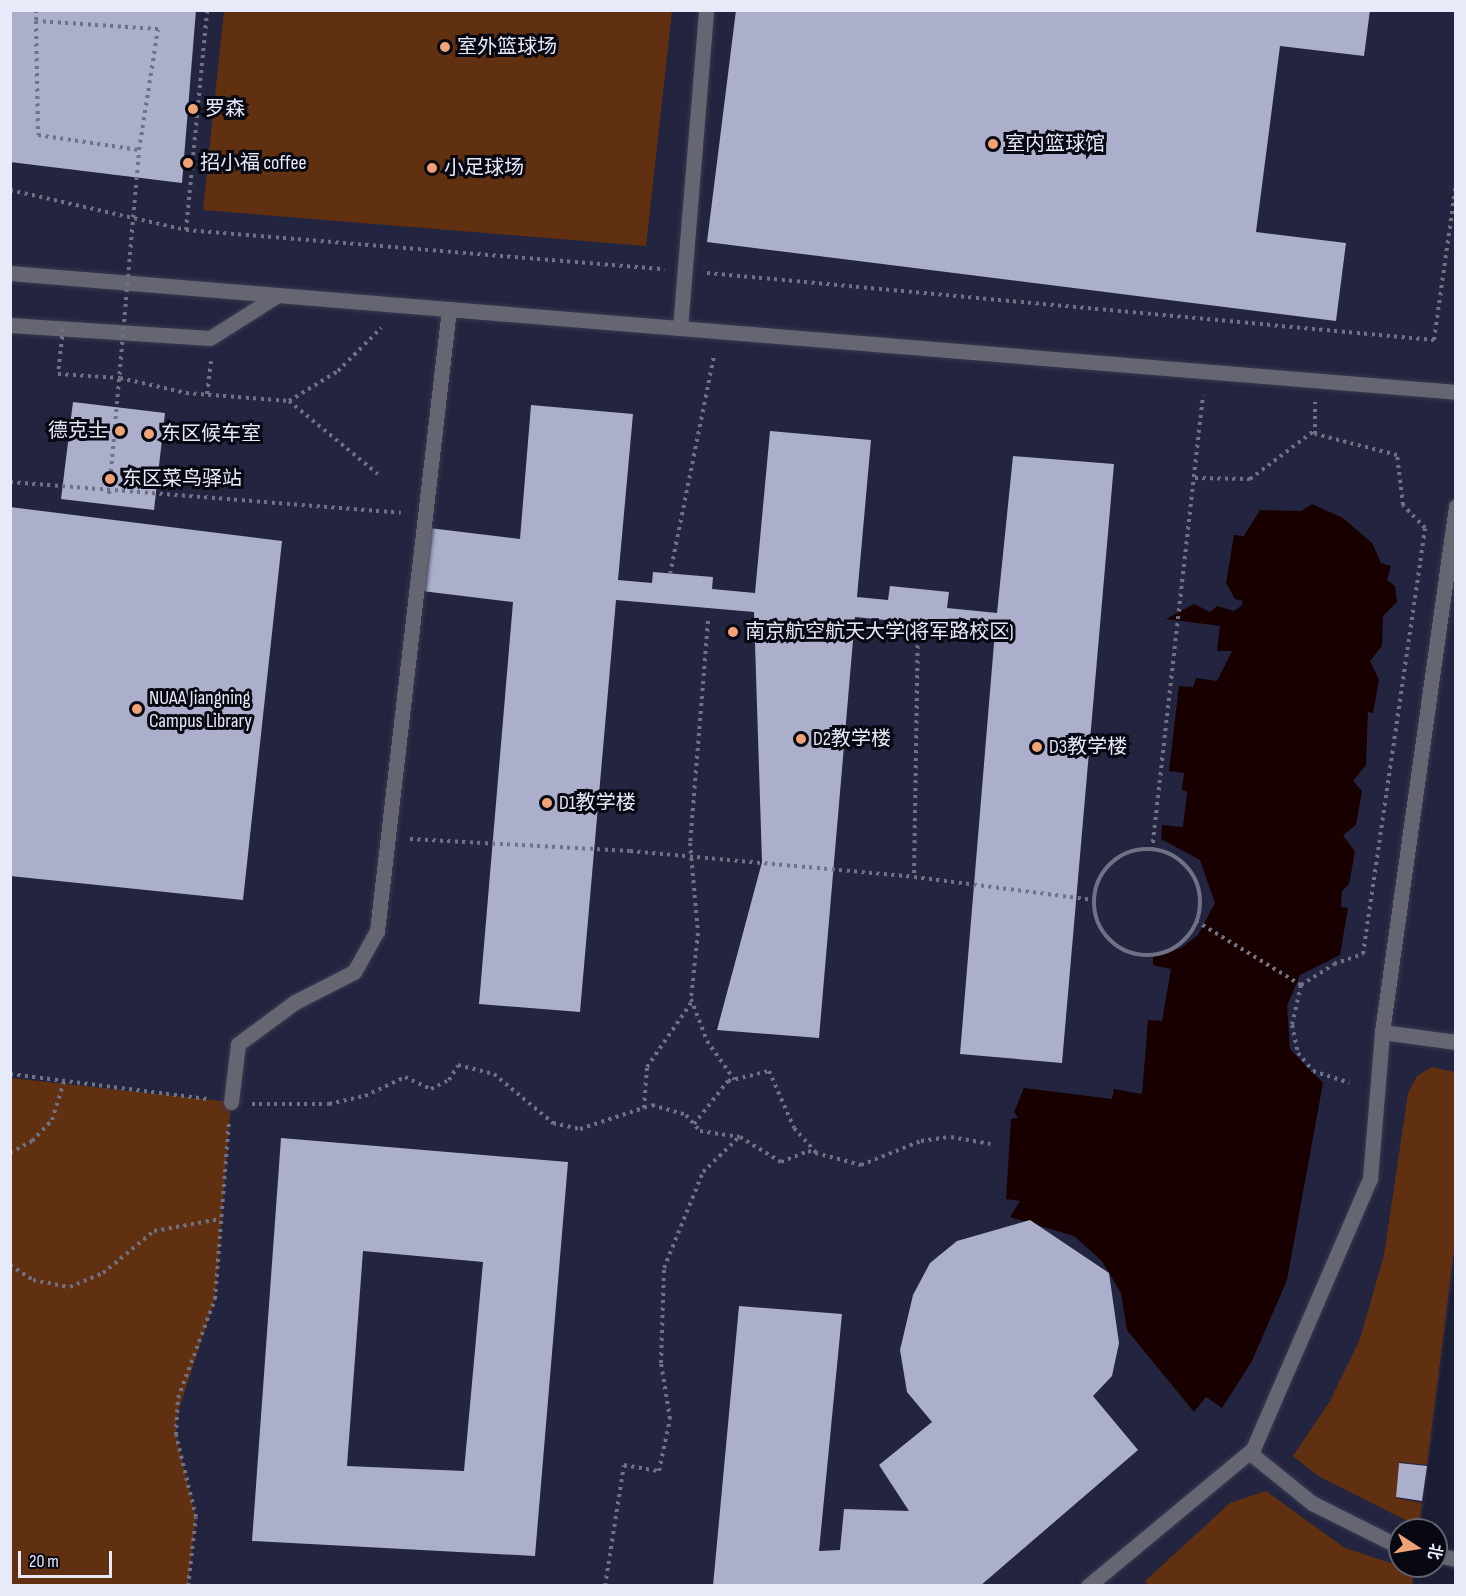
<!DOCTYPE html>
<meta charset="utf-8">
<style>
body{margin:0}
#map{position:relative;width:1466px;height:1596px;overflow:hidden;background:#1b1d33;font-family:"Sofia Sans Condensed","Noto Sans SC",sans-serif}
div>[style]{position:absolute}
.built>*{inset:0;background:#222440}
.green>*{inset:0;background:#603011}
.water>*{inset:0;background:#190000}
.building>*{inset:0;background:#abafcc}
.path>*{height:4px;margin-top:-2px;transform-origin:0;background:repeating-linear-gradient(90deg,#6f7184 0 3px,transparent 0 7.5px)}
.path>.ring{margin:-2px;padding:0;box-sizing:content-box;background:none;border:4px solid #6f7184;border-radius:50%}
.roads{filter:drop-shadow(0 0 2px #383a4f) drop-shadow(0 0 2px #383a4f)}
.minor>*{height:15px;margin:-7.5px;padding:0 7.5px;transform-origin:7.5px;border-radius:7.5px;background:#656672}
.path-bridge>*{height:4px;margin-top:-2px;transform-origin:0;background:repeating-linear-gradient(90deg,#6f7184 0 3px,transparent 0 7.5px)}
.dots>*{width:16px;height:16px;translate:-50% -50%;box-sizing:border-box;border:3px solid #080812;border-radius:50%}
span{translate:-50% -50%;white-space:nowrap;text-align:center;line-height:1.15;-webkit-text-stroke:6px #080812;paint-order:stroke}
.poi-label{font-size:20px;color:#e7eaf9}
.left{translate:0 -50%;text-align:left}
.right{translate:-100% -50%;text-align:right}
.frame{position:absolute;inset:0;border:12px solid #e7eaf9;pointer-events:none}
.north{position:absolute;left:1388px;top:1518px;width:60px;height:60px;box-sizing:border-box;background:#080812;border:2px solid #61626e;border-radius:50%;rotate:102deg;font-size:16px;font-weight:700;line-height:24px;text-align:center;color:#e7eaf9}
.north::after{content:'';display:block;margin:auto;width:21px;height:27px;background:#efa377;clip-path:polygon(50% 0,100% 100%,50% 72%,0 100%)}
.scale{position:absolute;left:18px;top:1551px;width:94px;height:27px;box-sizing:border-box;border:3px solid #e7eaf9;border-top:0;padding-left:8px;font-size:18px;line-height:21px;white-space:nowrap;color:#e7eaf9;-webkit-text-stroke:4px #080812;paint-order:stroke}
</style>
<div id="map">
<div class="built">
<div style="clip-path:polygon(11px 11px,1455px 11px,1456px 1254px,1421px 1530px,1400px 1530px,1400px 1566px,1416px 1566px,1413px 1585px,11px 1586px)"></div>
</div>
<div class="green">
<div style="clip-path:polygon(224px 11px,672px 11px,646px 246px,203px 210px)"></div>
<div style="clip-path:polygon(1432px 1067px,1455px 1072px,1455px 1242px,1427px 1465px,1399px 1462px,1396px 1498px,1422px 1503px,1419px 1527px,1318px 1476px,1293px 1456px,1330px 1401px,1360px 1339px,1384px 1255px,1408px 1093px,1417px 1076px)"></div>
<div style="clip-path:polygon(11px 1078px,231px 1102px,215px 1299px,177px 1415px,176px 1435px,196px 1517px,188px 1585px,11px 1586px)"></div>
<div style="clip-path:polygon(1266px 1491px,1345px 1548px,1406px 1568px,1413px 1575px,1412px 1585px,1148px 1586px,1145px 1581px,1230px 1503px)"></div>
</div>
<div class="water">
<div style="clip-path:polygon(1312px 504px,1343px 518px,1372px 543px,1381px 563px,1391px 566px,1387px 580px,1395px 586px,1397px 602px,1383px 616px,1382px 646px,1370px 661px,1379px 680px,1373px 713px,1368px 712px,1366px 765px,1353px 781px,1362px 791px,1356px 825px,1343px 835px,1355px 852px,1349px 884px,1342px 891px,1341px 907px,1348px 908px,1340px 955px,1300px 975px,1287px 1006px,1290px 1049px,1323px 1083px,1287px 1280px,1252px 1361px,1222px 1408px,1206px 1397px,1194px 1412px,1127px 1330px,1121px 1293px,1102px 1261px,1074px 1236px,1010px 1217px,1020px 1201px,1006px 1199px,1011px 1119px,1018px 1118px,1014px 1112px,1024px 1088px,1112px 1099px,1114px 1089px,1142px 1094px,1148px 1020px,1162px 1021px,1171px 969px,1153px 965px,1153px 955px,1181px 948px,1198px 935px,1215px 903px,1200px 860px,1161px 839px,1162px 825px,1183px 827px,1187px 792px,1182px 790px,1184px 773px,1169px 771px,1179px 686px,1193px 687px,1196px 678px,1217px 681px,1232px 651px,1217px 651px,1220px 626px,1166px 619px,1194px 604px,1210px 612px,1217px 606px,1234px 611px,1241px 606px,1243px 601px,1235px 599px,1226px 583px,1234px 535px,1244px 536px,1260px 510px,1301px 511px)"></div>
</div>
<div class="building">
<div style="clip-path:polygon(10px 10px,196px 10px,182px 183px,10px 162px)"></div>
<div style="clip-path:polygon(736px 10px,1370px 10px,1364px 56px,1280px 46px,1256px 232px,1346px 243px,1336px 321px,707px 242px)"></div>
<div style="clip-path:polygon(73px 402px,165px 413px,154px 510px,61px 499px)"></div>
<div style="clip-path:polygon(531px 405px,633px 414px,618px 580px,652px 583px,653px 572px,713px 577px,712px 589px,755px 593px,770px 431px,871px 440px,857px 597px,888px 600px,890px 586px,949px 592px,947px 608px,997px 613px,1013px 456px,1114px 464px,1062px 1063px,960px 1054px,995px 631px,855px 617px,819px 1038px,717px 1030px,762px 862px,754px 612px,616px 600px,580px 1012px,479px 1004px,513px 602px,422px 591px,429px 528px,520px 539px)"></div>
<div style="clip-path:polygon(10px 507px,282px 541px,243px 900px,10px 876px)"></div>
<div style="clip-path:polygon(evenodd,281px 1138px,568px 1162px,535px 1556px,252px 1541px,281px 1138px,363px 1251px,483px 1262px,464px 1471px,347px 1466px,363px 1251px)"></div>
<div style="clip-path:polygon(1030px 1220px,1109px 1273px,1119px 1343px,1112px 1376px,1093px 1396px,1138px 1450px,980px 1586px,713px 1586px,739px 1306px,842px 1314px,819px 1551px,840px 1550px,844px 1509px,909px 1511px,879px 1465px,932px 1422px,907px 1392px,900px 1350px,913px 1295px,930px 1263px,957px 1241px)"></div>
<div style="clip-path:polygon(1399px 1463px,1427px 1466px,1422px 1501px,1396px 1497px)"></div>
</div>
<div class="path">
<div style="left:36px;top:10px;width:11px;rotate:90deg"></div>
<div style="left:36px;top:21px;width:114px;rotate:89deg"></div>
<div style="left:38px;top:135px;width:102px;rotate:8.4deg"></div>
<div style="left:139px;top:150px;width:122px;rotate:-81.1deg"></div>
<div style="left:158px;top:29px;width:122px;rotate:-176.2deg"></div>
<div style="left:10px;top:190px;width:180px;rotate:12.8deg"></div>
<div style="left:186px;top:230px;width:221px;rotate:-84.5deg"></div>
<div style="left:186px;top:230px;width:480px;rotate:4.7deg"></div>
<div style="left:707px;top:273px;width:730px;rotate:5.27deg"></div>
<div style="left:1434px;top:340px;width:159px;rotate:-82deg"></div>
<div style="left:120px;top:378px;width:68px;rotate:12.8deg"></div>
<div style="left:186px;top:393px;width:103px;rotate:4.4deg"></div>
<div style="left:289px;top:401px;width:57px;rotate:-31.5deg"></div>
<div style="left:338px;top:371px;width:61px;rotate:-45deg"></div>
<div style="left:207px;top:394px;width:33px;rotate:-83deg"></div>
<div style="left:289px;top:401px;width:115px;rotate:39.4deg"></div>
<div style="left:1195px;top:478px;width:55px;rotate:1deg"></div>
<div style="left:1250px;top:479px;width:80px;rotate:-36.9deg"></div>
<div style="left:10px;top:482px;width:392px;rotate:4.5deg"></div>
<div style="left:670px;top:574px;width:223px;rotate:-78.6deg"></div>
<div style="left:708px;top:621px;width:223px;rotate:94.6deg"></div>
<div style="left:690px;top:843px;width:90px;rotate:84.9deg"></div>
<div style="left:698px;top:933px;width:66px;rotate:96.1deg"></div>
<div style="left:691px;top:999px;width:45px;rotate:69.1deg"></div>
<div style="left:707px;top:1041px;width:47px;rotate:54.6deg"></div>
<div style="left:918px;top:623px;width:254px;rotate:90.9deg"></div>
<div style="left:914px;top:877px;width:181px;rotate:7.3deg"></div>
<div style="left:410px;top:839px;width:220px;rotate:3.1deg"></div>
<div style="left:630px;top:851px;width:285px;rotate:5.2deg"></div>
<div class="ring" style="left:1094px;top:849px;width:102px;height:102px"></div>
<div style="left:1152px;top:850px;width:458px;rotate:-83.6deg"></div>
<div style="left:1196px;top:921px;width:123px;rotate:31.4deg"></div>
<div style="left:1301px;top:985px;width:39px;rotate:-32deg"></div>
<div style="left:1334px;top:964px;width:31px;rotate:-19deg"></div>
<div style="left:1363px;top:954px;width:430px;rotate:-81.7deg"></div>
<div style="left:1425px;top:528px;width:32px;rotate:-134deg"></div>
<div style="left:1403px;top:505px;width:50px;rotate:-96.8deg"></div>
<div style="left:1397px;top:455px;width:85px;rotate:-165.6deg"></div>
<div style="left:1315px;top:434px;width:32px;rotate:-90deg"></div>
<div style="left:1301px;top:985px;width:41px;rotate:102.7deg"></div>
<div style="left:1292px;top:1025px;width:29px;rotate:78deg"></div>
<div style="left:1298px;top:1053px;width:23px;rotate:50deg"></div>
<div style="left:1313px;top:1071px;width:38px;rotate:18deg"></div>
<div style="left:10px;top:1074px;width:201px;rotate:7.2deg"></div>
<div style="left:252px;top:1104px;width:77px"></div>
<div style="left:329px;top:1104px;width:37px;rotate:-13deg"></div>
<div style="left:365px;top:1096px;width:44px;rotate:-25.4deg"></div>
<div style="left:405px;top:1077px;width:29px;rotate:25deg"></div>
<div style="left:431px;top:1089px;width:20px;rotate:-27deg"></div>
<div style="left:449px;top:1080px;width:17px;rotate:-59deg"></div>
<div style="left:458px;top:1065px;width:37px;rotate:14deg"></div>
<div style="left:494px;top:1074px;width:77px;rotate:39.7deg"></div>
<div style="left:553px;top:1123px;width:28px;rotate:13deg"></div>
<div style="left:580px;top:1129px;width:76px;rotate:-18.4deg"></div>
<div style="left:652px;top:1105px;width:35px;rotate:16deg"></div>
<div style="left:686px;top:1115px;width:21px;rotate:49deg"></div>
<div style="left:700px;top:1131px;width:40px;rotate:8.5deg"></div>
<div style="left:740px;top:1137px;width:48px;rotate:31.4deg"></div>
<div style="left:781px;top:1162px;width:29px;rotate:-22deg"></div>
<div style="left:808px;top:1151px;width:55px;rotate:14.8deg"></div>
<div style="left:861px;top:1165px;width:65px;rotate:-21.8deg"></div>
<div style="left:921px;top:1141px;width:30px;rotate:-8deg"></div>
<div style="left:951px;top:1137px;width:40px;rotate:10deg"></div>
<div style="left:644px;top:1108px;width:41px;rotate:-85.8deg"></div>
<div style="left:647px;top:1067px;width:78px;rotate:-55.5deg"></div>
<div style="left:694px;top:1124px;width:55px;rotate:-51.7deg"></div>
<div style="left:728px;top:1081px;width:42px;rotate:-13.7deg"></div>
<div style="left:769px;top:1071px;width:62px;rotate:66.3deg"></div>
<div style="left:794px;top:1128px;width:36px;rotate:48deg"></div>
<div style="left:10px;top:1153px;width:25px;rotate:-29deg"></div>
<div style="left:32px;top:1141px;width:29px;rotate:-46deg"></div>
<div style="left:52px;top:1120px;width:44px;rotate:-72.8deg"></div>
<div style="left:10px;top:1265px;width:27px;rotate:33deg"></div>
<div style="left:33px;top:1280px;width:38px;rotate:11deg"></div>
<div style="left:70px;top:1287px;width:36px;rotate:-23deg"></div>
<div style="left:103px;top:1273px;width:66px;rotate:-39.5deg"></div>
<div style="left:154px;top:1231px;width:67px;rotate:-10.3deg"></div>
<div style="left:188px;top:1586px;width:69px;rotate:-83.4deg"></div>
<div style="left:196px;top:1517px;width:84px;rotate:-103.7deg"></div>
<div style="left:176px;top:1435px;width:37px;rotate:-87deg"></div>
<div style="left:178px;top:1398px;width:106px;rotate:-69.5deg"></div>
<div style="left:215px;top:1299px;width:177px;rotate:-85.5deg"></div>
<div style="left:605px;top:1586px;width:122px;rotate:-81.1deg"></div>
<div style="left:624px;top:1465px;width:36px;rotate:10deg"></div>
<div style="left:659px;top:1471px;width:53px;rotate:-78.1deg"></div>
<div style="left:670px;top:1419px;width:57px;rotate:-99.1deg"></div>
<div style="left:661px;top:1363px;width:95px;rotate:-88.2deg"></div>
<div style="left:664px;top:1268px;width:104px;rotate:-67.9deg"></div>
<div style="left:703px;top:1172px;width:50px;rotate:-44.2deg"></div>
</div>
<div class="roads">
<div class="minor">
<div style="left:10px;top:273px;width:1451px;rotate:4.7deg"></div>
<div style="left:10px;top:325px;width:200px;rotate:3.7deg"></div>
<div style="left:210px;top:338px;width:80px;rotate:-32.3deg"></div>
<div style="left:680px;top:328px;width:319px;rotate:-85.3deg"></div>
<div style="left:1382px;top:1032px;width:75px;rotate:7.7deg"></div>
<div style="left:231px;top:1102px;width:58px;rotate:-83.1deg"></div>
<div style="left:238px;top:1044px;width:71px;rotate:-36.4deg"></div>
<div style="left:295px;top:1002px;width:66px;rotate:-27deg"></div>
<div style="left:354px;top:972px;width:47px;rotate:-60.7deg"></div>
<div style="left:377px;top:931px;width:626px;rotate:-83.4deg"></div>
<div style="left:1250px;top:1453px;width:80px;rotate:38.9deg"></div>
<div style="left:1312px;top:1503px;width:98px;rotate:26.6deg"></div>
<div style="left:1436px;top:1555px;width:20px;rotate:11deg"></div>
<div style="left:1088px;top:1586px;width:214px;rotate:-39.7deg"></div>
<div style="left:1253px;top:1449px;width:294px;rotate:-66.6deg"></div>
<div style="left:1370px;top:1179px;width:147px;rotate:-85.3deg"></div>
<div style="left:1382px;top:1032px;width:531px;rotate:-81.99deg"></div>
</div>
</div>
<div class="path-bridge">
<div style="left:63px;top:329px;width:45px;rotate:96.3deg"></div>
<div style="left:58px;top:374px;width:62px;rotate:3.7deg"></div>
<div style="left:109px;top:494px;width:345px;rotate:-85deg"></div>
</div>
<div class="dots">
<div style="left:445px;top:47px;background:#efa377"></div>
<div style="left:193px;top:109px;background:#efa377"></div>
<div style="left:993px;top:144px;background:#efa377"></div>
<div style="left:188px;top:163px;background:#efa377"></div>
<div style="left:432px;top:168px;background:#efa377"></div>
<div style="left:120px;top:431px;background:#efa377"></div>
<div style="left:149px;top:434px;background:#efa377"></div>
<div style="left:110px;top:479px;background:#efa377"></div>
<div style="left:733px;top:632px;background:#efa377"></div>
<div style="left:137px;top:709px;background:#efa377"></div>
<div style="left:801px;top:739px;background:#efa377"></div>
<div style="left:1037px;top:747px;background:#efa377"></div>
<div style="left:547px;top:803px;background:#efa377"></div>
</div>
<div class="poi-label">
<span class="left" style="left:457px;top:47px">室外篮球场</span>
<span class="left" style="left:205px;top:109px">罗森</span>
<span class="left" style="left:1005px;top:144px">室内篮球馆</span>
<span class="left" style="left:200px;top:163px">招小福 coffee</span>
<span class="left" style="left:444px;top:168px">小足球场</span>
<span class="right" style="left:108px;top:431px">德克士</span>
<span class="left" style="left:161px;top:434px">东区候车室</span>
<span class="left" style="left:122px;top:479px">东区菜鸟驿站</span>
<span class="left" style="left:745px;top:632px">南京航空航天大学(将军路校区)</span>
<span class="left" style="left:149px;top:710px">NUAA Jiangning<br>Campus Library</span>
<span class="left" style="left:813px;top:739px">D2教学楼</span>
<span class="left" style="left:1049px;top:747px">D3教学楼</span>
<span class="left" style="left:559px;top:803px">D1教学楼</span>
</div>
<div class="frame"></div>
<div class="north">北</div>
<div class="scale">20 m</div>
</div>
